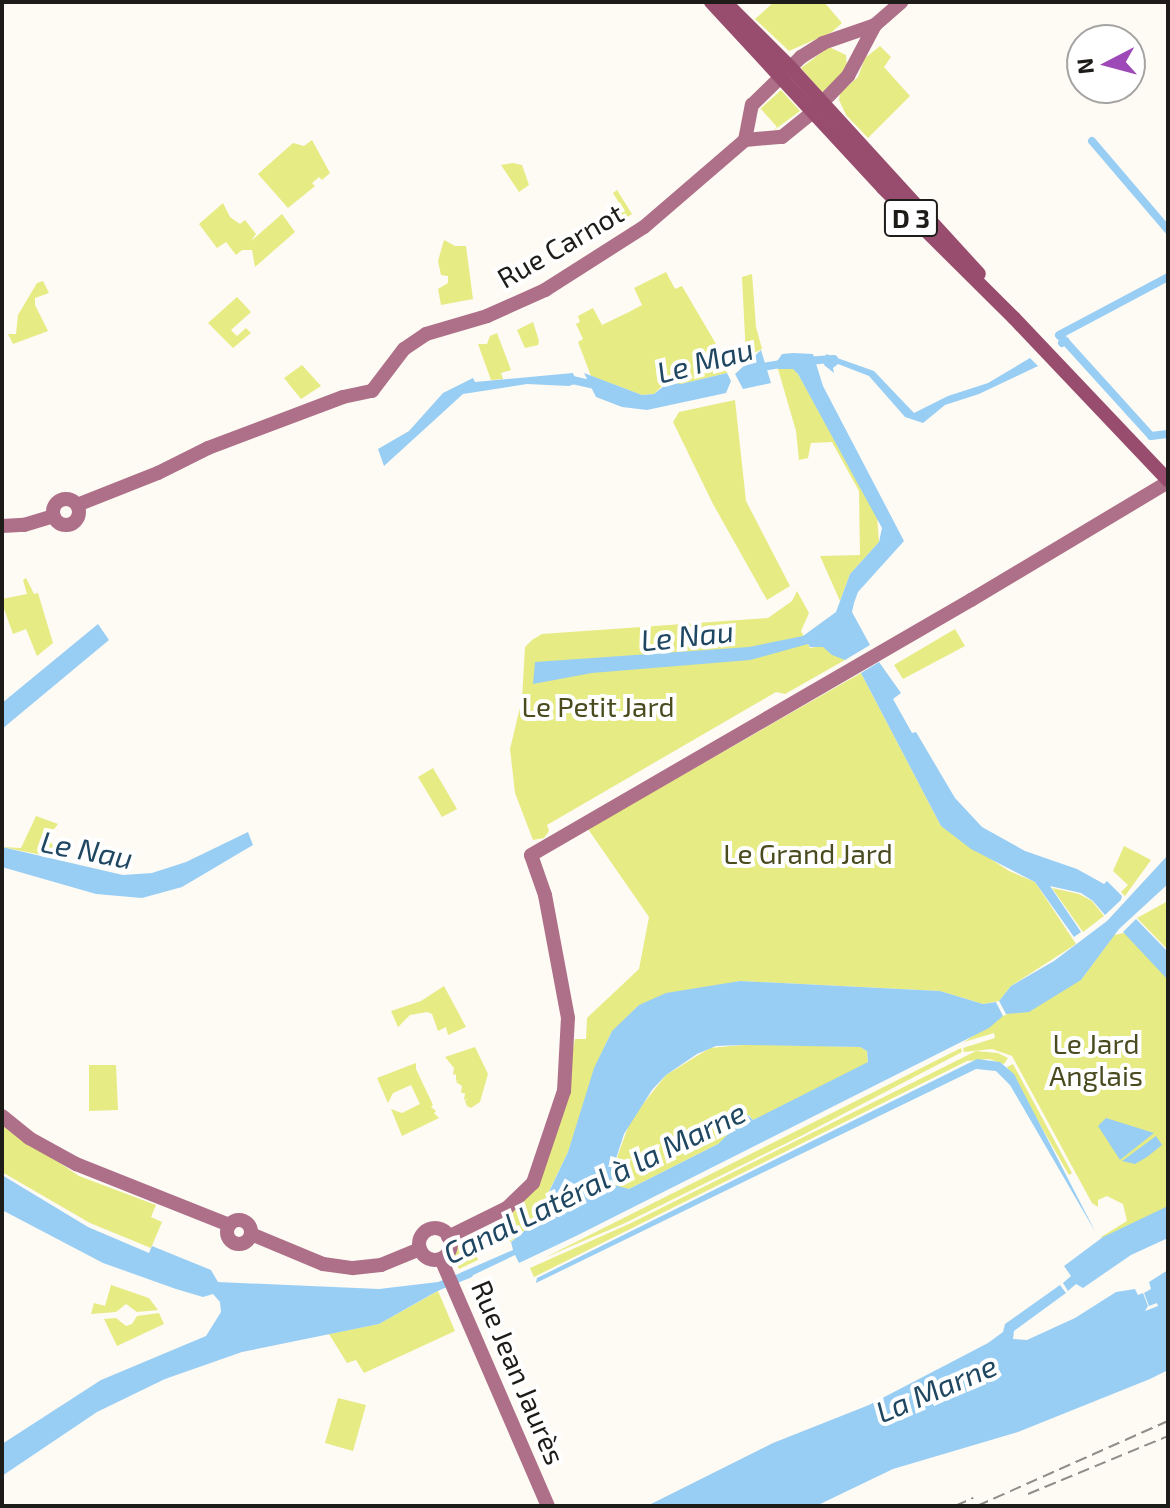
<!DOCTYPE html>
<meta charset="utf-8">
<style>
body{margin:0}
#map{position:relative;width:1170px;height:1508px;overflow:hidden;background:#fefaf4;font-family:"Exo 2",sans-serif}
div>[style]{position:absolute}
.green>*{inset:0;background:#e7eb84}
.water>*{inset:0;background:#99cef4}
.canal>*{height:8px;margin:-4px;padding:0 4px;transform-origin:4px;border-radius:4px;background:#99cef4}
.secondary>*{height:14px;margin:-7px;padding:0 7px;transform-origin:7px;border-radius:7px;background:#ae6f88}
.secondary>.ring{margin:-7px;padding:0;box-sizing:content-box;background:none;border:14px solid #ae6f88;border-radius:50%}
.primary>*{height:14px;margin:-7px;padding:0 7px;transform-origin:7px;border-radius:7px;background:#994d6e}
.rail>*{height:2px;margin-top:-1px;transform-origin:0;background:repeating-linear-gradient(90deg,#918e8a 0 12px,transparent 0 18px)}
span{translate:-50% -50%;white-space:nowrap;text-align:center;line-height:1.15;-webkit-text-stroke:8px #fff;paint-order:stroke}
.shield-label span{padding:2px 6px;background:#fff;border:2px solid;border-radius:6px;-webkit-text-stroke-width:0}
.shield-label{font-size:26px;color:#1e1c19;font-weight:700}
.street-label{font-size:28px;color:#1e1c19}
.park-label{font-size:28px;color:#4a4b1f}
.water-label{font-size:30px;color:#1f4761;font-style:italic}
.frame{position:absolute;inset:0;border:4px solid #1e1c19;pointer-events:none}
.north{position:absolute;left:1066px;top:24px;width:80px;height:80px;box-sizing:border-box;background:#fff;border:2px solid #a5a4a3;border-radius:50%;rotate:264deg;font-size:22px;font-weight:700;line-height:32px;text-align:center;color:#1e1c19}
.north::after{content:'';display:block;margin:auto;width:28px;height:36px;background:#9d49b7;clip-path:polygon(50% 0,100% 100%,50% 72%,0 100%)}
</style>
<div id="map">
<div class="green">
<div style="clip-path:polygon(774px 2px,824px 2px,842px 23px,832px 32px,789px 51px,755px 19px)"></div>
<div style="clip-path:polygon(880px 46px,891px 57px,884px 67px,910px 96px,868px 138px,846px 115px,839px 100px,840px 93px,858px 77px,865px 58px)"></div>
<div style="clip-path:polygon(829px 47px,846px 55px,847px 69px,822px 92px,801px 68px)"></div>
<div style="clip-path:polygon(781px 90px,800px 111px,773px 131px,777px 127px,761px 109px,758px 111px)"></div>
<div style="clip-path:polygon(312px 140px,330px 173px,322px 180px,319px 177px,312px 183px,315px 186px,288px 208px,258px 174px,293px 143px,304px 146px)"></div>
<div style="clip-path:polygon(513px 163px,522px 165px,529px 185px,519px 192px,501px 165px)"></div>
<div style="clip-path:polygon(617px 190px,632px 214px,616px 225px,610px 215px,621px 206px,613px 193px)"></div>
<div style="clip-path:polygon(223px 203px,230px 217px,240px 224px,245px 220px,256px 234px,251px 241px,282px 214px,295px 232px,255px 267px,252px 250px,242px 250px,236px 255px,226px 242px,217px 248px,199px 224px)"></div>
<div style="clip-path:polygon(444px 240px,455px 246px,466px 246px,473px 299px,441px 305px,438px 289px,448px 283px,448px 276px,441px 275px,438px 261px)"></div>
<div style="clip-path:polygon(666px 272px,675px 289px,682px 286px,716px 344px,727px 373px,681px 384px,664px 384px,654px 394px,642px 395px,591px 376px,578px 342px,583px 339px,576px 324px,580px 322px,578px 316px,593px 308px,602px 325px,629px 312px,642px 305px,634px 288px)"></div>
<div style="clip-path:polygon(752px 274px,756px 327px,762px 349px,746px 357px,742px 277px)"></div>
<div style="clip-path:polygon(43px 281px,49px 293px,35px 298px,35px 305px,48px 331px,13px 344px,8px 334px,16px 334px,18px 315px,37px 283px)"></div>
<div style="clip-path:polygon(237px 297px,251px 312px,231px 330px,237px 336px,246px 328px,251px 333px,233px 348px,208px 323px)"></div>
<div style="clip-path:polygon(533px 322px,539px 341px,538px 345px,525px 348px,517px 330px)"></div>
<div style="clip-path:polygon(497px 333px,511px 370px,501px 373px,503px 379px,491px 380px,478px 344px,487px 344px,490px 336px)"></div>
<div style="clip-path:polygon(302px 365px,321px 386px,301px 399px,284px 378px)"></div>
<div style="clip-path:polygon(778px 369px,794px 369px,798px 374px,877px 516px,879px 542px,850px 574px,840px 601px,820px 556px,860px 555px,859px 491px,832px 442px,811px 443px,808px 458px,799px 460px,796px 431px)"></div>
<div style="clip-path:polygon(735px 400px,746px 501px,790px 586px,767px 600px,713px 504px,673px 422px,679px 412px)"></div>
<div style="clip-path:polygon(26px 578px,34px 594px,38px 593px,53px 643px,37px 656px,26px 629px,13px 634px,2px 603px,2px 599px,27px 594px,23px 580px)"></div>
<div style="clip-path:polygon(797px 591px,809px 613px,801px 631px,810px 648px,822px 646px,845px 660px,785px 694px,776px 692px,547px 825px,549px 831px,544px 838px,533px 840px,515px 793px,510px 749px,522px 699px,525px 647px,532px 640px,542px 634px,768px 618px,792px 601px)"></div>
<div style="clip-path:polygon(955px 629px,965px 646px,903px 679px,894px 665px)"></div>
<div style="clip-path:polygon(861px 673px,941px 826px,1009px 871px,1035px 882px,1076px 944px,1011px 986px,999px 1001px,983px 1004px,940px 991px,740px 981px,639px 1005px,611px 1033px,605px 1045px,568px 1152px,533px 1224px,510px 1242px,507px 1236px,474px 1250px,478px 1260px,459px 1269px,454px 1257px,458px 1241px,479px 1231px,486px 1238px,513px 1220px,513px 1204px,526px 1191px,568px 1072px,575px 1039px,586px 1039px,587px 1018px,639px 969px,649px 917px,588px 829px)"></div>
<div style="clip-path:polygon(433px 768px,457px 809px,442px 817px,418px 777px)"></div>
<div style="clip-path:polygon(36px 816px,58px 824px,48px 837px,54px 848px,52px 857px,2px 847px,21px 848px)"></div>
<div style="clip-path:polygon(1124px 846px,1151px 860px,1125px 896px,1121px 892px,1128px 885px,1113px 871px)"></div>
<div style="clip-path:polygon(1052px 888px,1079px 894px,1092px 901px,1104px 916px,1083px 932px)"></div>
<div style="clip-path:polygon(1168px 901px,1168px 950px,1137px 918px)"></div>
<div style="clip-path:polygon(1124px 933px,1168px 965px,1168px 1214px,1106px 1246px,1101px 1237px,1127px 1221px,1123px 1204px,1107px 1196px,1098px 1200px,1098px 1207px,1092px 1203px,1012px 1056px,992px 1049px,964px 1052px,963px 1048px,995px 1038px,994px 1033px,964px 1042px,1003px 1016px,1081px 980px,1114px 935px)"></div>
<div style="clip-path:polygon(444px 986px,466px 1027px,448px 1035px,446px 1027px,438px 1031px,432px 1014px,427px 1012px,410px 1015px,398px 1027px,391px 1011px,421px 1001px)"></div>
<div style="clip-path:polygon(753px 1044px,860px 1047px,867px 1051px,868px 1063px,799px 1100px,753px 1120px,749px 1115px,742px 1118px,736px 1130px,718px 1144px,629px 1189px,617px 1187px,611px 1174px,631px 1119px,666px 1075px,710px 1048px)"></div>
<div style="clip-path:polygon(475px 1047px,488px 1074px,480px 1102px,471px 1108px,467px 1106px,465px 1101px,468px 1099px,464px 1100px,465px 1093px,461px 1093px,462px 1086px,456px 1082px,459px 1080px,456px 1081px,456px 1074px,453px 1075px,454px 1068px,445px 1057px)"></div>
<div style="clip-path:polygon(961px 1048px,962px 1052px,799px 1137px,623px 1224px,544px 1258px)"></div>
<div style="clip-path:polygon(976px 1051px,998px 1053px,1008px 1058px,1004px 1064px,989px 1059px,967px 1061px,534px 1277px,530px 1268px,629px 1224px)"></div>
<div style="clip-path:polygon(416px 1063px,416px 1069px,433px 1105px,431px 1107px,436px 1111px,434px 1113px,439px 1118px,402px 1136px,391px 1109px,402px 1113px,420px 1104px,411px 1085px,393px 1093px,388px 1103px,377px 1078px)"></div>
<div style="clip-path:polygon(1013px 1064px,1072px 1173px,1069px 1175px,1007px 1067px)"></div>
<div style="clip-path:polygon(89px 1065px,116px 1065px,118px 1110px,89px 1111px)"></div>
<div style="clip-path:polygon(2px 1124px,79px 1176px,156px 1205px,151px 1217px,162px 1222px,151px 1248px,90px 1223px,2px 1172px)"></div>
<div style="clip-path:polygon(111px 1285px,149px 1298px,158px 1310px,137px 1312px,126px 1304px,116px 1312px,91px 1314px,94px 1303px,105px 1306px)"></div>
<div style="clip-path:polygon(438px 1291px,455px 1331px,364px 1373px,356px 1360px,347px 1363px,329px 1334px,379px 1324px)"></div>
<div style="clip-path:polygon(159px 1313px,164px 1324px,117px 1346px,104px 1319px,116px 1318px,126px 1326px,132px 1324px,137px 1316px)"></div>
<div style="clip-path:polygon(338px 1398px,366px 1405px,353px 1451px,325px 1443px)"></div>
</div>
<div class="water">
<div style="clip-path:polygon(761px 350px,771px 383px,743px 389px,735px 374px)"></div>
<div style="clip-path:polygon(793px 353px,813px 354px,823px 386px,904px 541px,858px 592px,854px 603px,852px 612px,870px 645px,845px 660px,832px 655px,823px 647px,810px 647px,808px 644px,750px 660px,592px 673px,533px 684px,535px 662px,749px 647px,803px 636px,836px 612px,850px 574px,879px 542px,882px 528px,798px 374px,793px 369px,778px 369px,776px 363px,782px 354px)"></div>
<div style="clip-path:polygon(826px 354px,874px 371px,914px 413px,948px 396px,988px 383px,1030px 358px,1038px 366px,979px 394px,945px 405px,923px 423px,905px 417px,869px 376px,838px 364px,833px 368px,834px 373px,824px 365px)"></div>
<div style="clip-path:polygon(573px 373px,577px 383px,569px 386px,527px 384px,463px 394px,384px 466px,378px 449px,409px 431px,443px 393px,473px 378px,475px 382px)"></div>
<div style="clip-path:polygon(584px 373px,642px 395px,654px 394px,669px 382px,681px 384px,727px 373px,731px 381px,726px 393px,647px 410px,622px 407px,596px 397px)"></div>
<div style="clip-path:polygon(98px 624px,109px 640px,2px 729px,2px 703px)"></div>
<div style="clip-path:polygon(879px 662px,901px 693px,893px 699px,912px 733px,916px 732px,955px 798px,982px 827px,1025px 851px,1077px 869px,1104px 884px,1107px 881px,1122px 896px,1121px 900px,1105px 915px,1093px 901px,1081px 893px,1050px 886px,1081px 932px,1074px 937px,1035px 882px,971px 849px,941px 826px,861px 673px)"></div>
<div style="clip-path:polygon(248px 832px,253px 845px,182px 887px,142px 898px,96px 894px,2px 867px,2px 847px,123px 875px,152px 873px,186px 862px)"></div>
<div style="clip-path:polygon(1168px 855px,1168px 884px,1119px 929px,1081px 980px,1029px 1012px,1006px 1014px,999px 1001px,1011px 986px,1054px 961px,1107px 921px)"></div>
<div style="clip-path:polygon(1136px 919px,1168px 952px,1168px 980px,1123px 932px)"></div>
<div style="clip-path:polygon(evenodd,740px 981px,940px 991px,983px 1004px,996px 1002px,1003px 1016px,989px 1028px,576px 1236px,519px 1263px,515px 1255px,463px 1280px,460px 1273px,513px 1250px,511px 1242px,534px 1223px,568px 1152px,594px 1068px,612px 1031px,639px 1005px,666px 993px,740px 981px,743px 1045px,860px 1047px,867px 1051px,868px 1062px,753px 1120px,748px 1115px,718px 1144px,629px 1189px,614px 1185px,611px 1174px,624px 1134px,652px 1090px,666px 1075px,697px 1054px,716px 1046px,743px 1045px)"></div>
<div style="clip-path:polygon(977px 1059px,1000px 1062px,1014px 1074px,1096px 1233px,1010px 1085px,996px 1071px,976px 1069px,536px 1283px,537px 1278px)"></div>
<div style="clip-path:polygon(1106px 1118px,1154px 1133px,1120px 1160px,1098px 1126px)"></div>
<div style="clip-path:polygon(1156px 1136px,1162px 1145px,1147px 1157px,1135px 1164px,1122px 1161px)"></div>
<div style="clip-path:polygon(2px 1175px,88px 1227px,149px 1253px,152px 1246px,211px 1270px,218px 1282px,379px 1289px,438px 1282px,441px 1289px,379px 1324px,242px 1352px,165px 1379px,97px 1412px,2px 1476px,2px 1444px,101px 1380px,206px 1336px,221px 1312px,220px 1302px,213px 1294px,203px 1297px,176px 1289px,103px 1263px,2px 1210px)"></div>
<div style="clip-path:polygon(1168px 1206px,1168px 1238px,1131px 1255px,1083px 1288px,1076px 1284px,1068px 1291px,1063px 1283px,1071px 1276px,1064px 1266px,1103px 1237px)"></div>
<div style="clip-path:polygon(1168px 1270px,1168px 1370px,1150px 1379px,1018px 1432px,893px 1469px,816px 1506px,647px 1506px,773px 1443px,869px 1405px,988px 1343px,1003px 1332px,1005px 1324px,1060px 1285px,1066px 1293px,1014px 1331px,1013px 1339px,1027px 1340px,1075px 1318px,1116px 1292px,1135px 1289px,1138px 1295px,1143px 1293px,1148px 1306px,1145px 1311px,1158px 1306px,1157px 1303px,1149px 1306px,1144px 1293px,1151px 1289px,1149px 1282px)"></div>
</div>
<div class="canal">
<div style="left:1092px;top:141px;width:117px;rotate:49.5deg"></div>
<div style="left:1065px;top:341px;width:128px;rotate:47.8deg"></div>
<div style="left:1151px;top:436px;width:17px;rotate:-7deg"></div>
<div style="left:1062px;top:343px;width:4px;rotate:-34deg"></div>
<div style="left:1065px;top:341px;width:8px;rotate:-135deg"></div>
<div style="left:1059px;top:335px;width:123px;rotate:-28deg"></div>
<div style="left:804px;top:361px;width:30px;rotate:-4deg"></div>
<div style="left:756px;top:368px;width:30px;rotate:-9deg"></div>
<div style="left:568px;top:379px;width:31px;rotate:13deg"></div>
<div style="left:429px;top:1290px;width:43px;rotate:-21.8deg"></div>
</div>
<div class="secondary">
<div style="left:745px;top:140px;width:36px;rotate:-79deg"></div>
<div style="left:752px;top:105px;width:69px;rotate:-44.4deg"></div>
<div style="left:801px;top:57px;width:26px;rotate:-32deg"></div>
<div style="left:823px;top:43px;width:55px;rotate:-19.1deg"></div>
<div style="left:875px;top:25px;width:35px;rotate:-41deg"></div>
<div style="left:745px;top:140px;width:37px;rotate:-5deg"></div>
<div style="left:782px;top:137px;width:38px;rotate:-39deg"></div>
<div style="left:812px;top:113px;width:52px;rotate:-45.8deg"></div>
<div style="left:848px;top:76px;width:58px;rotate:-62.1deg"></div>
<div class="ring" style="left:53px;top:499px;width:12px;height:12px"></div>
<div style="left:77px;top:505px;width:87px;rotate:-21.6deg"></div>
<div style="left:158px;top:473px;width:56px;rotate:-26.6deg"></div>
<div style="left:208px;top:448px;width:144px;rotate:-20.7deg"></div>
<div style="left:343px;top:397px;width:30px;rotate:-12deg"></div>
<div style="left:372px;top:391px;width:53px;rotate:-52.7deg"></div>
<div style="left:404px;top:349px;width:27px;rotate:-34deg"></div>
<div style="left:426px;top:334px;width:64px;rotate:-16.4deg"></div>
<div style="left:487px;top:316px;width:64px;rotate:-24.1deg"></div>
<div style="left:545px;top:290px;width:117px;rotate:-32.5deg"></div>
<div style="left:644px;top:227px;width:133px;rotate:-40.7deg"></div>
<div style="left:2px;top:526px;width:22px;rotate:-3deg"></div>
<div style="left:24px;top:525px;width:31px;rotate:-17deg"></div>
<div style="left:2px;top:1116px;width:35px;rotate:39deg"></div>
<div style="left:29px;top:1138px;width:54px;rotate:29deg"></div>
<div style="left:76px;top:1164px;width:165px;rotate:21.7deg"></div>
<div class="ring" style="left:227px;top:1220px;width:10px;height:10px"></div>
<div class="ring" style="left:419px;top:1228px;width:18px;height:18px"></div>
<div style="left:251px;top:1234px;width:78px;rotate:22.6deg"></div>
<div style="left:323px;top:1264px;width:30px;rotate:8deg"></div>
<div style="left:353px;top:1268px;width:28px;rotate:-6deg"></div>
<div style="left:381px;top:1265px;width:42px;rotate:-22.3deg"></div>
<div style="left:448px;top:1237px;width:66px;rotate:-26.2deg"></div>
<div style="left:507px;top:1208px;width:36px;rotate:-44deg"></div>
<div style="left:533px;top:1183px;width:97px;rotate:-71.4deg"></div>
<div style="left:564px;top:1091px;width:73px;rotate:-86.9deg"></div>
<div style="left:568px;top:1018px;width:125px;rotate:-100.6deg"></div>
<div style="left:545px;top:895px;width:42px;rotate:-109.3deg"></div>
<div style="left:531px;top:855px;width:509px;rotate:-30.09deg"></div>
<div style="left:971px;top:600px;width:230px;rotate:-30.9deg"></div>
<div style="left:441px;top:1259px;width:269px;rotate:66.6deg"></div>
</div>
<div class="primary">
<div style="left:711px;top:2px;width:253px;rotate:47.2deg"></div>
<div style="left:883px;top:188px;width:185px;rotate:44.8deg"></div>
<div style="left:1014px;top:318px;width:224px;rotate:46.5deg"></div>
<div style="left:725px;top:2px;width:92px;rotate:45deg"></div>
<div style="left:790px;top:67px;width:280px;rotate:47.6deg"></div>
</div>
<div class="rail">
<div style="left:1028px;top:1494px;width:152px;rotate:-22.5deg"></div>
<div style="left:955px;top:1506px;width:20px;rotate:-24deg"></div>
<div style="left:977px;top:1506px;width:209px;rotate:-24deg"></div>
</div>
<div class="shield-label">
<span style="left:911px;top:218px">D 3</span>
</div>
<div class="street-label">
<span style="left:560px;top:245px;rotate:-30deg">Rue Carnot</span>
<span style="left:519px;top:1372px;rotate:67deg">Rue Jean Jaurès</span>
</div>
<div class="park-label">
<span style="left:598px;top:706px">Le Petit Jard</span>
<span style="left:808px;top:853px">Le Grand Jard</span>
<span style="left:1096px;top:1059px">Le Jard<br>Anglais</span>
</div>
<div class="water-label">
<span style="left:705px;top:360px;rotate:-15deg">Le Mau</span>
<span style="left:687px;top:635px;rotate:-6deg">Le Nau</span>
<span style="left:87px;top:849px;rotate:11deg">Le Nau</span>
<span style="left:594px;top:1182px;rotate:-26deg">Canal Latéral à la Marne</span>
<span style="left:936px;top:1388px;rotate:-23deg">La Marne</span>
</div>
<div class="frame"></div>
<div class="north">N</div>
</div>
